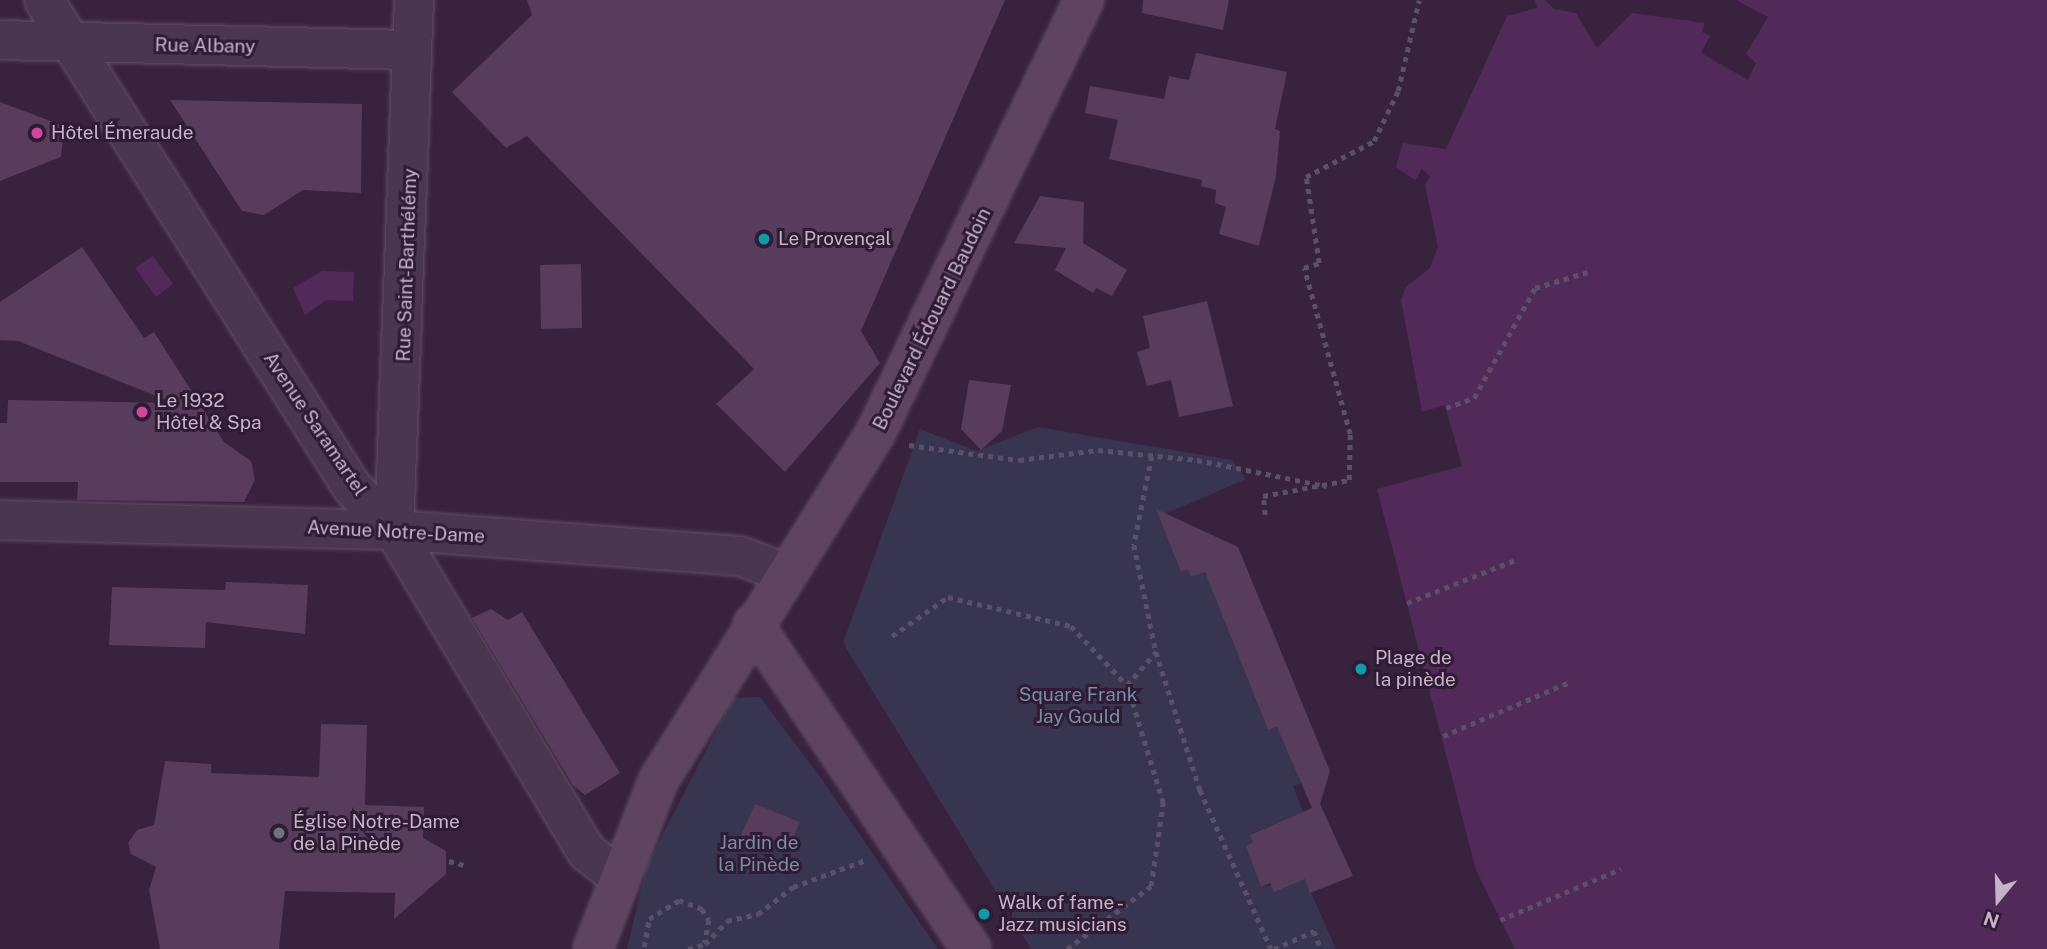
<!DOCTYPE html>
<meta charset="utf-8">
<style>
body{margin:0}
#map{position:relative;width:2047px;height:949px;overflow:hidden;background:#39223e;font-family:"Public Sans",sans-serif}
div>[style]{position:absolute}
.green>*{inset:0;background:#383550}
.water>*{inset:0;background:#522a5a}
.pier>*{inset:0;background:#39223e}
.building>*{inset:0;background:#573c5b}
.path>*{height:4.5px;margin-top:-2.25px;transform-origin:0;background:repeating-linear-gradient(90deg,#5a5069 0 5px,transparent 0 10px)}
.roads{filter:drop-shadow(0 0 2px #624e66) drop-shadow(0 0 2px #624e66)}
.street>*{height:38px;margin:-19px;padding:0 19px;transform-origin:19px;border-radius:19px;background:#4a364e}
.secondary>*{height:38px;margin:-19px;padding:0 19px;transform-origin:19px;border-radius:19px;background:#5e4461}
.dots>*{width:19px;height:19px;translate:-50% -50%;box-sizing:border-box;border:4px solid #2f1b33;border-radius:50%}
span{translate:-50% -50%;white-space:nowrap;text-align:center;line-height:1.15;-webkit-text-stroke:6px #2f1b33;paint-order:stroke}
.street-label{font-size:19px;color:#c6b2c9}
.poi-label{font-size:19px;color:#c6b2c9}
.left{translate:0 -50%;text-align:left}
.park-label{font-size:19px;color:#768ea6}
.north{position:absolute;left:1963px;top:865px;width:70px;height:70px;-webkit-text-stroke:5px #2f1b33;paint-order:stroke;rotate:199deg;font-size:19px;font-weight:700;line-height:28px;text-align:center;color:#c6b2c9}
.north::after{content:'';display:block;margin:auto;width:24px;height:32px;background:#c6b2c9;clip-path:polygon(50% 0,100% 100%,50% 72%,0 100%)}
</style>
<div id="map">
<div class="green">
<div style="clip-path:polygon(1038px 427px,1232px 460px,1246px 479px,1165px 514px,1181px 572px,1188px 569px,1192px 577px,1225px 563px,1231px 616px,1224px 620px,1251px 687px,1268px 730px,1277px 727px,1281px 735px,1291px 730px,1307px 768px,1297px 774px,1301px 783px,1293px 786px,1303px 812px,1251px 834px,1253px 842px,1246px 846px,1261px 887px,1305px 879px,1336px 949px,1031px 949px,843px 643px,920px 429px,977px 451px)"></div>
<div style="clip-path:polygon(760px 697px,823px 781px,938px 949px,627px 949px,646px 867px,733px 698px)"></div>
</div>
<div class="water">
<div style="clip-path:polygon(1535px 0,2047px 0,2047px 949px,1515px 949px,1476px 870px,1377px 489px,1462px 466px,1445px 405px,1422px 412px,1401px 300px,1406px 287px,1430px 268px,1438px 247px,1425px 185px,1430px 176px,1422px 169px,1415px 180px,1396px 167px,1403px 143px,1446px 149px,1507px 16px,1537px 8px)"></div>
<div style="clip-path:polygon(153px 256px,173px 284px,156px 297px,135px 268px)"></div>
<div style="clip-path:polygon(322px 271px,354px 272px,353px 301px,326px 300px,305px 315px,293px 288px)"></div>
</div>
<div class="pier">
<div style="clip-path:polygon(1545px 0,1736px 0,1768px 17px,1746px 54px,1756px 63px,1748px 80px,1701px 53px,1710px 36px,1702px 32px,1705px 23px,1632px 13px,1597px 48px,1576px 13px,1554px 9px)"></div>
</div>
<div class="building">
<div style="clip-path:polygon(527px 0,1005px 0,861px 331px,880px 363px,785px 472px,716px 404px,754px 369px,527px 136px,506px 148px,452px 92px,532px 15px)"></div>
<div style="clip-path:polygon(1143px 0,1229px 0,1223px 30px,1142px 13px)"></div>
<div style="clip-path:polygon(1196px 53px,1287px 72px,1275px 129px,1280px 131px,1276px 176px,1259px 246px,1219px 234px,1226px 207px,1215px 203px,1216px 190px,1201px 186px,1202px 180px,1109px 159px,1118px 120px,1085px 113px,1090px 86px,1164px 99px,1169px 76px,1189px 80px)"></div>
<div style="clip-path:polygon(170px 100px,362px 104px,361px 193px,303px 190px,264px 215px,242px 211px)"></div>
<div style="clip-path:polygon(0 102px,64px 126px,61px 157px,0 181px)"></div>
<div style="clip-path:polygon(1040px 196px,1084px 202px,1083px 243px,1127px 270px,1112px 296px,1096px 288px,1093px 293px,1055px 270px,1066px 248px,1014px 243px)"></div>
<div style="clip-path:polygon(82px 247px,144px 338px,154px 332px,224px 442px,251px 461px,255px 480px,244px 502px,77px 500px,78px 482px,0 482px,0 423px,7px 423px,8px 400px,174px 403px,18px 341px,0 340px,0 302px)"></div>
<div style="clip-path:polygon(581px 264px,582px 328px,541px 329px,540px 265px)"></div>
<div style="clip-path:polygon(1207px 301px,1233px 406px,1179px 417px,1171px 380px,1147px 386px,1137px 352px,1150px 348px,1143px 316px)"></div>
<div style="clip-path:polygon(969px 380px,1011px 385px,1002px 431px,981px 450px,961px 429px)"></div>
<div style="clip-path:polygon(1156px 509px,1238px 547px,1330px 771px,1320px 804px,1353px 876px,1310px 893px,1305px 879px,1274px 892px,1270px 883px,1261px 887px,1246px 846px,1253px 842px,1250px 835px,1312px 808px,1277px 727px,1268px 730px,1205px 572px,1191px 577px,1188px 569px,1181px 572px)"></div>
<div style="clip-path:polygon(226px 582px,308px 585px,305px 634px,206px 622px,205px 648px,109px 645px,112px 587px,225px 590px)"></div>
<div style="clip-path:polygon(491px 609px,508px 620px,522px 612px,620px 773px,585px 795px,573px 785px,472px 618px)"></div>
<div style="clip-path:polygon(321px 724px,367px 725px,365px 805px,424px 807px,423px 838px,446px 851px,446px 874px,394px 919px,395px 893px,285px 891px,279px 949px,160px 949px,149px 890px,156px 867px,131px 854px,128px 843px,137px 830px,154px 825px,165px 761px,211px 764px,211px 773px,319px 777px)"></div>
<div style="clip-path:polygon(755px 804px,800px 822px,787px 852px,741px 835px)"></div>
</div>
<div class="path">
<div style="left:1446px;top:408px;width:30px;rotate:-20deg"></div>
<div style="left:1474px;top:398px;width:126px;rotate:-61deg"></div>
<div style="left:1535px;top:288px;width:55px;rotate:-16.8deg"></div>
<div style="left:909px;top:445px;width:111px;rotate:7.8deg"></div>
<div style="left:1019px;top:460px;width:80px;rotate:-7.2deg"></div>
<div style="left:1098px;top:450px;width:100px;rotate:5.8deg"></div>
<div style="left:1197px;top:460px;width:132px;rotate:11.4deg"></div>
<div style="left:1152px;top:456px;width:91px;rotate:101.4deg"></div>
<div style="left:1134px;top:545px;width:109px;rotate:78.4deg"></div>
<div style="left:1156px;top:652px;width:145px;rotate:72.3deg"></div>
<div style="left:1200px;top:790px;width:174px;rotate:65.9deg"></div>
<div style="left:1265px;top:515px;width:19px;rotate:-96deg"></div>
<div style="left:1263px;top:496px;width:87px;rotate:-10.5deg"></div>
<div style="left:1349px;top:480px;width:46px;rotate:-88.8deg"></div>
<div style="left:1350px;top:434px;width:172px;rotate:-105.5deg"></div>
<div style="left:1304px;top:268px;width:16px;rotate:-18deg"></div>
<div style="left:1319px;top:263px;width:87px;rotate:-98.6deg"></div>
<div style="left:1306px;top:177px;width:77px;rotate:-27.9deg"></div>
<div style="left:1374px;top:141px;width:55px;rotate:-64.4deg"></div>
<div style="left:1398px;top:91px;width:93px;rotate:-77deg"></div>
<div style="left:1407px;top:603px;width:119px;rotate:-21.6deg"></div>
<div style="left:892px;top:636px;width:68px;rotate:-34.9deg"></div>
<div style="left:948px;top:597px;width:126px;rotate:13.3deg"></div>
<div style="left:1071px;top:626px;width:81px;rotate:46.5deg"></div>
<div style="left:1443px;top:736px;width:135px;rotate:-23.1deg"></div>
<div style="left:449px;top:861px;width:20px;rotate:15deg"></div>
<div style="left:1500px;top:920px;width:131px;rotate:-22.9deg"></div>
<div style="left:644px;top:947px;width:28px;rotate:-80deg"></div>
<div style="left:649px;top:919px;width:36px;rotate:-32deg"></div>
<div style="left:679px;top:900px;width:25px;rotate:21deg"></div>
<div style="left:702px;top:909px;width:13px;rotate:58deg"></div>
<div style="left:709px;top:920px;width:23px;rotate:100deg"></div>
<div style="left:688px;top:949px;width:18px;rotate:-16deg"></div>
<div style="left:705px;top:944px;width:32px;rotate:-46deg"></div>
<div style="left:727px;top:921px;width:32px;rotate:-13deg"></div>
<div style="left:758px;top:914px;width:44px;rotate:-37.6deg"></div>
<div style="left:793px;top:887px;width:78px;rotate:-20.3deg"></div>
<div style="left:1067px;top:949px;width:105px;rotate:-36.9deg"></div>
<div style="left:1151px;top:886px;width:84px;rotate:-81.8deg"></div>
<div style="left:1163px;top:803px;width:123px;rotate:-107deg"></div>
<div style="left:1127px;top:685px;width:44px;rotate:-48.7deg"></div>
<div style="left:1274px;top:949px;width:44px;rotate:-24.2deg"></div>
<div style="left:1314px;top:931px;width:19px;rotate:69deg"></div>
</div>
<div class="roads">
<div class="street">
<div style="left:44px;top:0;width:576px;rotate:57.69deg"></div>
<div style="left:352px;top:487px;width:60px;rotate:45.7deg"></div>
<div style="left:394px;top:530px;width:375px;rotate:59.1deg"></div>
<div style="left:587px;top:852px;width:37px;rotate:38deg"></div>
<div style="left:0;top:40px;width:411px;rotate:1.4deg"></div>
<div style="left:0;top:520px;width:394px;rotate:1.5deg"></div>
<div style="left:394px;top:530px;width:347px;rotate:4.3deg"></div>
<div style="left:740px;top:556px;width:51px;rotate:20.6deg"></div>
<div style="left:394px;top:530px;width:530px;rotate:-87.84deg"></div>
</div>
<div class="secondary">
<div style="left:753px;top:624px;width:391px;rotate:56.1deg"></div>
<div style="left:593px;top:949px;width:180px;rotate:-68.8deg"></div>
<div style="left:658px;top:781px;width:411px;rotate:-58deg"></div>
<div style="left:876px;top:432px;width:479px;rotate:-64.3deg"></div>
</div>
</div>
<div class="dots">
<div style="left:37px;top:133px;background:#d1479c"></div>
<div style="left:764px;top:239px;background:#0f9aa8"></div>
<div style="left:142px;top:412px;background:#d1479c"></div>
<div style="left:1361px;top:669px;background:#0f9aa8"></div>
<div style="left:279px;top:833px;background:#6b7280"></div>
<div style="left:984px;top:914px;background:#0f9aa8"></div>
</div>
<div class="street-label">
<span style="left:205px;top:46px;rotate:1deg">Rue Albany</span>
<span style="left:407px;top:265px;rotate:-88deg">Rue Saint-Barthélémy</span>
<span style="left:932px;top:319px;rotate:-64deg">Boulevard Édouard Baudoin</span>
<span style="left:315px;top:424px;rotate:56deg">Avenue Saramartel</span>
<span style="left:396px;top:532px;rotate:3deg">Avenue Notre-Dame</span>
</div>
<div class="poi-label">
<span class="left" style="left:51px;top:133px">Hôtel Émeraude</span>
<span class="left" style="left:778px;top:239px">Le Provençal</span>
<span class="left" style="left:156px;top:412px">Le 1932<br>Hôtel &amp; Spa</span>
<span class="left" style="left:1375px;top:669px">Plage de<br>la pinède</span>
<span class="left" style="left:293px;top:833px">Église Notre-Dame<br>de la Pinède</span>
<span class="left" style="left:998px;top:914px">Walk of fame -<br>Jazz musicians</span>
</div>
<div class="park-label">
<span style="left:1078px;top:706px">Square Frank<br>Jay Gould</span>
<span style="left:759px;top:854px">Jardin de<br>la Pinède</span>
</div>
<div class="north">N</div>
</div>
